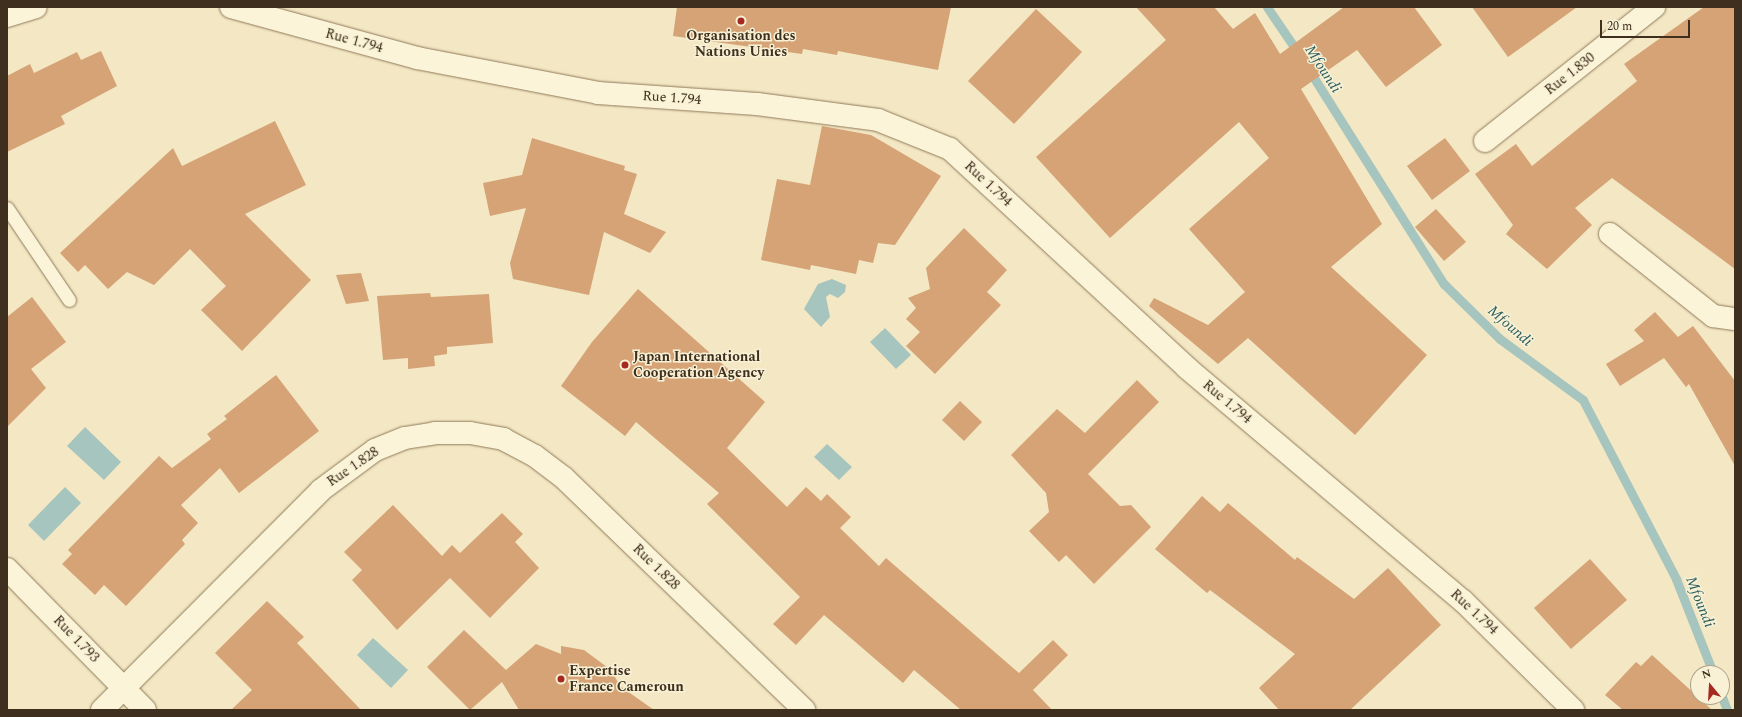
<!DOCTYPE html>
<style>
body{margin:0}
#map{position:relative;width:1742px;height:717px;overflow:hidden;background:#f3e7c4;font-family:Spectral,serif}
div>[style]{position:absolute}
.water>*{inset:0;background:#a6c5be}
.stream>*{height:9px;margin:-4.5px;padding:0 4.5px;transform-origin:4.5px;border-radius:4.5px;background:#a6c5be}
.building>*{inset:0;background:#d5a376}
.roads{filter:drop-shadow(0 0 1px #907958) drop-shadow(0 0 1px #907958)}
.lane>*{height:13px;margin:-6.5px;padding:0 6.5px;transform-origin:6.5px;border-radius:6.5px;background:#fcf4d9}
.street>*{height:22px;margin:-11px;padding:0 11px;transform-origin:11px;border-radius:11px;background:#fcf4d9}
.dots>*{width:11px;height:11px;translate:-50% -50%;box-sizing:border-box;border:2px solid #f9f1d5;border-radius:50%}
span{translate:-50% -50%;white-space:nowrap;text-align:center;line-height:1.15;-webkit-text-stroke:3px #f9f1d5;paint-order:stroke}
.poi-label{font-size:14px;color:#3e2f1e;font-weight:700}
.left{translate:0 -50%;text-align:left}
.street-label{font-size:14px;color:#3e2f1e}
.water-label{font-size:15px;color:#2b5f5f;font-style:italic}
.frame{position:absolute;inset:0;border:8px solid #3e2f1e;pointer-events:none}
.north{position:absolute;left:1690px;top:665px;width:40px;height:40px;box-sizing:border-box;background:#f9f1d5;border:1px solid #aea38c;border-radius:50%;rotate:342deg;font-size:11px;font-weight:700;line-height:16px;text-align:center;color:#3e2f1e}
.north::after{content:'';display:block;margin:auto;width:14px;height:18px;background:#a52821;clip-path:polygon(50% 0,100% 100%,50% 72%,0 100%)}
.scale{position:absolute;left:1600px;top:20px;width:90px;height:18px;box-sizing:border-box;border:2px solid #3e2f1e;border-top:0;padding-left:5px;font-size:12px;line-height:14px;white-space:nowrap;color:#3e2f1e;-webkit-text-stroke:3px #f9f1d5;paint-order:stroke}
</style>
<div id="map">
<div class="water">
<div style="clip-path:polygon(832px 279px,846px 285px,845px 292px,838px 298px,830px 294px,826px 297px,830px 317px,821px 327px,804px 309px,818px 284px)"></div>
<div style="clip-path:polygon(885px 328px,911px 355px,896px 369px,870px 342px)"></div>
<div style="clip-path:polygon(85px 427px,121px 462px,104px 480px,67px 446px)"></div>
<div style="clip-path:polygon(827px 444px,852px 467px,839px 480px,814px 457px)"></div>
<div style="clip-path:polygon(65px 487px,81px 503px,44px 541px,28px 525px)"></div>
<div style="clip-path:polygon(373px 638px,408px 670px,391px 688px,357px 655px)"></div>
</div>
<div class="stream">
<div style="left:1267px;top:7px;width:57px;rotate:55.8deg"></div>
<div style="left:1309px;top:70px;width:253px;rotate:57.8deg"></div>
<div style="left:1444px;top:284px;width:78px;rotate:44.5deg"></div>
<div style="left:1500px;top:339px;width:103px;rotate:36.3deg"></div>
<div style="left:1583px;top:400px;width:202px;rotate:62.5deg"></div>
<div style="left:1676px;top:579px;width:101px;rotate:68.5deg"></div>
<div style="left:1722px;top:697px;width:14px;rotate:69deg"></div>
</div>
<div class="building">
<div style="clip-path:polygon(677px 7px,951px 7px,938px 70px,838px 51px,837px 55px,803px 49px,802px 54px,673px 36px)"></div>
<div style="clip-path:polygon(1136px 7px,1214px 7px,1233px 29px,1255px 13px,1280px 54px,1344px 7px,1414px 7px,1442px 45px,1386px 87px,1357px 50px,1301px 89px,1382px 224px,1331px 267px,1427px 355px,1355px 435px,1248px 338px,1218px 364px,1149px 306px,1154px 298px,1208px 325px,1245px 292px,1189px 229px,1269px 158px,1239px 122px,1110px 238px,1036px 157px,1166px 40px)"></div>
<div style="clip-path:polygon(1472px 7px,1577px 7px,1508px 57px)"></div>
<div style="clip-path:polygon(1704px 7px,1735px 7px,1735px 269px,1612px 178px,1575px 208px,1592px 225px,1547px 269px,1506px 234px,1513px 225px,1475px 174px,1516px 144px,1532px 166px,1637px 81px,1624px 64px)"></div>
<div style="clip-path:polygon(1036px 9px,1082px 52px,1014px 124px,968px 81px)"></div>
<div style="clip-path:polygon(101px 51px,117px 86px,61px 116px,65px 124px,7px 152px,7px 76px,30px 64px,34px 73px,77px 52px,81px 60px)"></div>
<div style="clip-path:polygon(275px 121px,306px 185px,245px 214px,311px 280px,242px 351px,201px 310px,226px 286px,190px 249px,154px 285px,127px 272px,108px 289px,85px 265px,78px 272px,60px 253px,173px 148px,182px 166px)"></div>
<div style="clip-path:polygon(822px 126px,871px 135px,941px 176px,895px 245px,878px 243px,873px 263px,859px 260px,856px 274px,811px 265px,810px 270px,761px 260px,777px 179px,810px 185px)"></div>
<div style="clip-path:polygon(532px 138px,625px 166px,624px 170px,637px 174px,624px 214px,666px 232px,650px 253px,604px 232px,589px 295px,513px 279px,510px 263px,526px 208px,490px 216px,483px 183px,522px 175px)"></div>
<div style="clip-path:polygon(1445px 138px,1470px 171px,1432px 200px,1407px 166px)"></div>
<div style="clip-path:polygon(1436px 209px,1466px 242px,1444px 261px,1415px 227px)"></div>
<div style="clip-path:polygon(964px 228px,1007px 270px,987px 292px,1001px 305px,935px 374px,906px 346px,920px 332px,906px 319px,916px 308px,908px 298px,930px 289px,926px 268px)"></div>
<div style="clip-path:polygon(361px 273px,369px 301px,346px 304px,336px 275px)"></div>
<div style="clip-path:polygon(638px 289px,765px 402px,727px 448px,787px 507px,806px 487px,821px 501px,827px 494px,851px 517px,840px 528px,879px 566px,886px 558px,1019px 673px,1053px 640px,1068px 655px,1033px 690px,1052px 710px,961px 710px,914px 670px,903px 683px,824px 615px,796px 645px,773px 624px,800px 597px,707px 504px,719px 493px,636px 422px,625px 436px,561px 386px,592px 342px)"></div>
<div style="clip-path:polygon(430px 293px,431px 297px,489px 294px,493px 343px,447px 347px,447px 354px,434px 356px,435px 366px,408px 369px,408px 358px,383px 360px,377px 296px)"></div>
<div style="clip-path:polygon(32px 297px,66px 342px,31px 369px,46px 388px,7px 427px,7px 317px)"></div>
<div style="clip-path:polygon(1655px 312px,1678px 337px,1693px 326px,1735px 381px,1735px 466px,1689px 384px,1686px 387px,1664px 358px,1620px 386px,1606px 364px,1644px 341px,1634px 330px)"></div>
<div style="clip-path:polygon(276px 375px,319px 431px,239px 493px,220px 468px,181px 505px,198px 523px,182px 540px,185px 544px,126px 606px,104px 585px,95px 595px,62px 564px,72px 554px,68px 550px,159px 456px,172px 468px,211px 439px,207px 434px,227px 419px,224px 416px)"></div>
<div style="clip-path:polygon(1137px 380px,1159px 402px,1088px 474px,1120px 506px,1131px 505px,1151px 527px,1094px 584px,1066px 555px,1059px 562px,1029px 531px,1049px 512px,1046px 493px,1011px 455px,1057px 409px,1085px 433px)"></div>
<div style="clip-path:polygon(960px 401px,982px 422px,964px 441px,942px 420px)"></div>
<div style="clip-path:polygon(1202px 496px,1220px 512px,1228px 503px,1295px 560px,1297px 557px,1354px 599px,1388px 568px,1441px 625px,1350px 710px,1279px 710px,1259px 688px,1295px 654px,1210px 590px,1207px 593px,1155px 549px)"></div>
<div style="clip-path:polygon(393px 505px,442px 556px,452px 545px,460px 553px,502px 513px,523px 534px,515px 542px,539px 568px,490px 618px,450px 578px,397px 630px,352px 580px,362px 570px,344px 552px)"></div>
<div style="clip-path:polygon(1590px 559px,1627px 600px,1571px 649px,1534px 608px)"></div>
<div style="clip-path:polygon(267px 601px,304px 637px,297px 643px,361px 710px,231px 710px,252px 690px,215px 653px)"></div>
<div style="clip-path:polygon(464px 630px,506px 670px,536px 644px,561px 654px,561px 646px,584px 650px,611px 670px,620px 686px,654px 710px,519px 710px,502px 682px,470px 710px,427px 667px)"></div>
<div style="clip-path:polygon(1652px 655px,1698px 697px,1712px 710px,1623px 710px,1605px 695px,1636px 662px,1641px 666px)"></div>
</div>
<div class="roads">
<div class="lane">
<div style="left:7px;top:208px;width:111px;rotate:56deg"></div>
</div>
<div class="street">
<div style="left:231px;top:7px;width:193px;rotate:15.3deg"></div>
<div style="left:417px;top:58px;width:184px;rotate:10.9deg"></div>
<div style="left:598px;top:93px;width:159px;rotate:4deg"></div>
<div style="left:757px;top:104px;width:122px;rotate:7.5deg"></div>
<div style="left:878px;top:120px;width:78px;rotate:21.9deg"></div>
<div style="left:950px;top:149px;width:323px;rotate:42.7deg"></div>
<div style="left:1187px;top:368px;width:361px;rotate:40.2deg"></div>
<div style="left:1463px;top:601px;width:155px;rotate:44.7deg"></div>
<div style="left:7px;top:16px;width:30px;rotate:-17deg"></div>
<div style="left:1485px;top:141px;width:216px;rotate:-38.4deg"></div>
<div style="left:1610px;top:234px;width:132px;rotate:38.5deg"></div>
<div style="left:1713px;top:316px;width:22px;rotate:8deg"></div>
<div style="left:7px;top:569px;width:197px;rotate:45.6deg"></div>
<div style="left:102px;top:710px;width:310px;rotate:-45.1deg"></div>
<div style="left:321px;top:490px;width:67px;rotate:-36.5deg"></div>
<div style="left:375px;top:450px;width:32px;rotate:-22deg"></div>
<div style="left:405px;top:438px;width:30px;rotate:-9deg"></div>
<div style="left:435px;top:433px;width:35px"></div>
<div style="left:470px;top:433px;width:34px;rotate:10deg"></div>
<div style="left:503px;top:439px;width:36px;rotate:28deg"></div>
<div style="left:535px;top:456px;width:36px;rotate:37deg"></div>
<div style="left:564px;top:478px;width:334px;rotate:44deg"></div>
</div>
</div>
<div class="dots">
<div style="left:741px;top:21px;background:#a52821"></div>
<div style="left:625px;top:365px;background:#a52821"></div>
<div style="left:561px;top:679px;background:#a52821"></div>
</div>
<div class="poi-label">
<span style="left:741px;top:44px">Organisation des<br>Nations Unies</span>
<span class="left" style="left:633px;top:365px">Japan International<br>Cooperation Agency</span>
<span class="left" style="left:569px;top:679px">Expertise<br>France Cameroun</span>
</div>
<div class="street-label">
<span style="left:354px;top:41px;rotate:15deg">Rue 1.794</span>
<span style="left:1570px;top:74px;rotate:-38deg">Rue 1.830</span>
<span style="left:672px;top:98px;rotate:4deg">Rue 1.794</span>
<span style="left:988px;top:184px;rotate:43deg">Rue 1.794</span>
<span style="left:1227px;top:402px;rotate:40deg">Rue 1.794</span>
<span style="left:353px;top:467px;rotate:-34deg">Rue 1.828</span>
<span style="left:656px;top:567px;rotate:44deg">Rue 1.828</span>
<span style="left:1474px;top:612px;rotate:43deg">Rue 1.794</span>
<span style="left:76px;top:639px;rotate:46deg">Rue 1.793</span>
</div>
<div class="water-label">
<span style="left:1323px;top:69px;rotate:57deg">Mfoundi</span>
<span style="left:1510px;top:326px;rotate:41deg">Mfoundi</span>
<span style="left:1700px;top:602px;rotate:68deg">Mfoundi</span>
</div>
<div class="frame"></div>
<div class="north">N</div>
<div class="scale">20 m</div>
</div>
